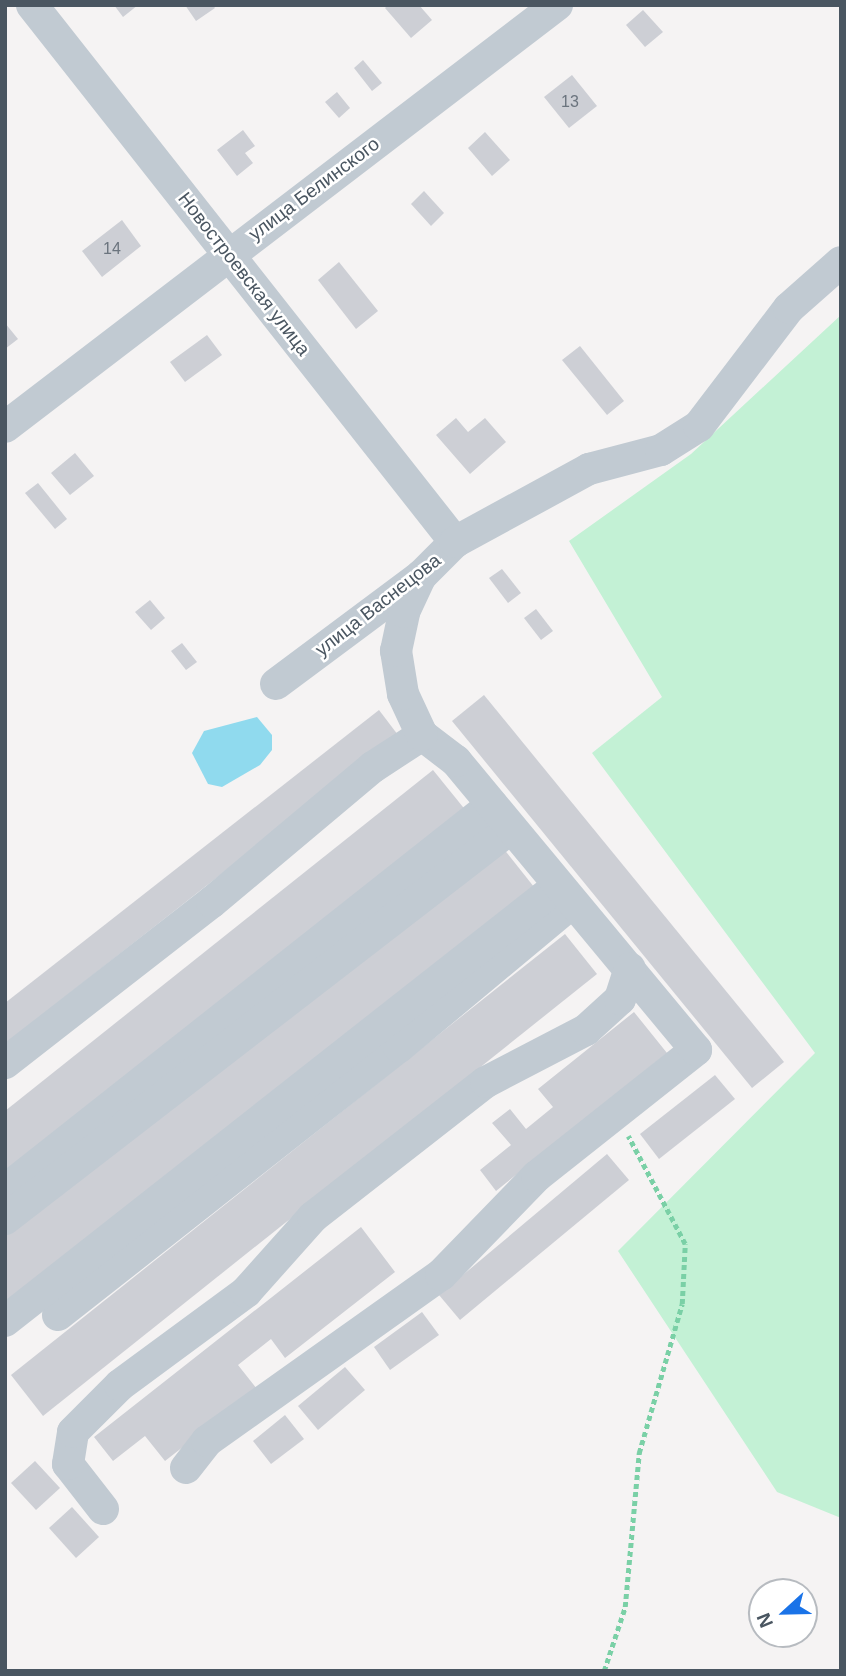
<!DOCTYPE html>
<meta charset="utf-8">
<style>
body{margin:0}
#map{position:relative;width:846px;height:1676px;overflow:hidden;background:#f5f3f3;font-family:Helvetica,sans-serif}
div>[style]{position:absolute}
.green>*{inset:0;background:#c3f1d5}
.water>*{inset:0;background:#90daee}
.building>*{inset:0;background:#cdcfd5}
.path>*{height:4.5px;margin-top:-2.25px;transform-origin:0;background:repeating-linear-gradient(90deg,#7ad0a6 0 5px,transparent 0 8.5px)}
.minor>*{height:32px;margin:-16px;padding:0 16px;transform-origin:16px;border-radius:16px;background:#c1cad2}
span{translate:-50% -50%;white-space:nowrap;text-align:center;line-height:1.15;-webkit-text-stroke:5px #fff;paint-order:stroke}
.number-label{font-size:16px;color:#6b747e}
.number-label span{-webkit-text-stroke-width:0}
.street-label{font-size:19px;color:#4a5661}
.frame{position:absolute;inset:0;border:7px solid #4a5661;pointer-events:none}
.north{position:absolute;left:748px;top:1578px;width:70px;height:70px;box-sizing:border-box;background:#fff;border:2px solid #b7bbc0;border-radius:50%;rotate:248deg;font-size:19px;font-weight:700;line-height:28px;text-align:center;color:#4a5661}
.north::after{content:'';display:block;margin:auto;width:24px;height:32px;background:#1a73e8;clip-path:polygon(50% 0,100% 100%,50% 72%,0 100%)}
</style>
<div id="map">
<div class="green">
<div style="clip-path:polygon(841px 315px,841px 1518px,777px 1492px,618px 1251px,815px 1053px,592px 753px,662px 697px,569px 541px,691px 454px)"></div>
</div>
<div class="water">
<div style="clip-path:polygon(257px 717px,272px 735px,272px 750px,260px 765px,222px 787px,208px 784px,192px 753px,204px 731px)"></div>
</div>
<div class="building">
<div style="clip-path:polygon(114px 5px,138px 5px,123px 17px)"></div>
<div style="clip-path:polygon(185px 5px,213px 5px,215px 8px,196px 21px)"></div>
<div style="clip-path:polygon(388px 5px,419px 5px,432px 20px,411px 38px,385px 8px)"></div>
<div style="clip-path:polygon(643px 10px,663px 32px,645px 47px,626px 25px)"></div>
<div style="clip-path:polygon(363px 60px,382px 83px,372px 91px,354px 68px)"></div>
<div style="clip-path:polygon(572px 75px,597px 106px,569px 128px,544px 97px)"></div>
<div style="clip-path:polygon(337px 92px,350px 108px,339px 118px,325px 102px)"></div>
<div style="clip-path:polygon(243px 130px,255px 146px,245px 153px,253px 163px,237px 176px,217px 150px)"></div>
<div style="clip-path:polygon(485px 132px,510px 160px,492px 176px,468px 148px)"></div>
<div style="clip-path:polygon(424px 191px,444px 213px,431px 226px,411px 204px)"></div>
<div style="clip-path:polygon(122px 220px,141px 246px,102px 277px,82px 251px)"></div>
<div style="clip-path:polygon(339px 262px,378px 311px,356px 329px,318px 280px)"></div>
<div style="clip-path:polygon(5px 323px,18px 339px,5px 349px)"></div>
<div style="clip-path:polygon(207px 335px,222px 355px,185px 382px,170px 362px)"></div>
<div style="clip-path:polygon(580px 346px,624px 401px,607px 415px,562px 360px)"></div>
<div style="clip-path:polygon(456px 418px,468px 432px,485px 418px,506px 442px,470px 474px,436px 435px)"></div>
<div style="clip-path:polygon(75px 453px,94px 476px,70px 495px,51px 473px)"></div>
<div style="clip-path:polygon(38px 483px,67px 519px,55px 529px,25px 493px)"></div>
<div style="clip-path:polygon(502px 569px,521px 593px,508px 603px,489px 578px)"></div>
<div style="clip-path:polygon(150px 600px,165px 618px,151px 630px,135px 612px)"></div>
<div style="clip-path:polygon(536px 609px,553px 631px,541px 640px,524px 618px)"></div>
<div style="clip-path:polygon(182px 643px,197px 662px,186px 670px,171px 651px)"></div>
<div style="clip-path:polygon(484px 695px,784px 1062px,752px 1088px,452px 721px)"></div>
<div style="clip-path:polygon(379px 710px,398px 735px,5px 1044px,5px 1003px)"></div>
<div style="clip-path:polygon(433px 770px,467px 812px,5px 1181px,5px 1111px)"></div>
<div style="clip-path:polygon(503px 848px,538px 892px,5px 1307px,5px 1236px)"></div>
<div style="clip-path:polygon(565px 934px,597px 974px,43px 1416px,11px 1375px)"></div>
<div style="clip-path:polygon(634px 1012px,667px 1053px,496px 1191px,480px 1170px,511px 1145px,492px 1123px,510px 1109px,526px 1129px,553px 1107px,538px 1089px)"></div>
<div style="clip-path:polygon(715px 1075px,735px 1099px,659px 1159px,640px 1134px)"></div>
<div style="clip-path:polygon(607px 1154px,629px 1180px,460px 1320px,439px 1295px)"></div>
<div style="clip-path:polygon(361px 1227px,395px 1272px,285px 1358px,271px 1339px,238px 1365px,257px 1389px,165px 1461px,145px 1436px,113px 1461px,94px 1437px)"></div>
<div style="clip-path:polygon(422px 1312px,439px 1335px,390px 1370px,374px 1347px)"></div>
<div style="clip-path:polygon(345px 1367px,365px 1390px,318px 1430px,298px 1406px)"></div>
<div style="clip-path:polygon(285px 1415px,304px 1439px,271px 1464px,253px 1441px)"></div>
<div style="clip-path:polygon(35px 1461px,60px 1488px,36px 1510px,11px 1483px)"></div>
<div style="clip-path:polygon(72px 1507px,99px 1537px,76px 1558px,49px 1528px)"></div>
</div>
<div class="path">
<div style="left:604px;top:1671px;width:67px;rotate:-71.8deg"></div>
<div style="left:625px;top:1607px;width:155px;rotate:-84.8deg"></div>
<div style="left:639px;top:1453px;width:155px;rotate:-73.9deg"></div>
<div style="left:682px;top:1304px;width:60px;rotate:-87.1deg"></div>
<div style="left:685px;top:1244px;width:122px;rotate:-117.8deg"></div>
</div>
<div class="minor">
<div style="left:32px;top:5px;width:684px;rotate:51.77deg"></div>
<div style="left:5px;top:427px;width:695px;rotate:-37.4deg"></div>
<div style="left:276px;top:684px;width:181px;rotate:-36.7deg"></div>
<div style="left:421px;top:576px;width:48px;rotate:-45deg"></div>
<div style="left:455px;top:542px;width:153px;rotate:-28.6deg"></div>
<div style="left:589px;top:469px;width:74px;rotate:-14.8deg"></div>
<div style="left:661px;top:450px;width:45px;rotate:-32.3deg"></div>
<div style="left:699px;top:426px;width:148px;rotate:-52.7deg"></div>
<div style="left:789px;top:308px;width:69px;rotate:-41.5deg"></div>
<div style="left:5px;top:1063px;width:262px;rotate:-37.9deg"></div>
<div style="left:212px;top:902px;width:210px;rotate:-40deg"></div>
<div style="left:373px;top:767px;width:59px;rotate:-33.1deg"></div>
<div style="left:5px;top:1190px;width:621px;rotate:-38.33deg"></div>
<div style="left:5px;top:1219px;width:639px;rotate:-37.69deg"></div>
<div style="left:58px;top:1315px;width:434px;rotate:-38.2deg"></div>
<div style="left:399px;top:1047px;width:225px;rotate:-39.8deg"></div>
<div style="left:5px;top:1321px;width:704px;rotate:-38.19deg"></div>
<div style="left:186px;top:1468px;width:34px;rotate:-52deg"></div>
<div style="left:207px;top:1441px;width:287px;rotate:-35.4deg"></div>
<div style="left:441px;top:1275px;width:138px;rotate:-45.9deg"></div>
<div style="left:537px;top:1176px;width:203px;rotate:-38.4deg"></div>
<div style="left:696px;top:1050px;width:376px;rotate:-129.7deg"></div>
<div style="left:456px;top:761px;width:43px;rotate:-142.6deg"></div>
<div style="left:422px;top:735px;width:45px;rotate:-114.9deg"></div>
<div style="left:403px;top:694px;width:44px;rotate:-99.2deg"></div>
<div style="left:396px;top:651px;width:40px;rotate:-78deg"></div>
<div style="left:404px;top:612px;width:40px;rotate:-65deg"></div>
<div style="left:103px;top:1509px;width:57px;rotate:-127.9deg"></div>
<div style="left:68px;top:1464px;width:32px;rotate:-81deg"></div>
<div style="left:73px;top:1432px;width:66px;rotate:-45deg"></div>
<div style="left:120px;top:1385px;width:157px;rotate:-36.4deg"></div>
<div style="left:246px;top:1292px;width:101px;rotate:-48.2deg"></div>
<div style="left:313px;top:1217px;width:219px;rotate:-38deg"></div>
<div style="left:486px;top:1082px;width:113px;rotate:-27.5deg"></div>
<div style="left:586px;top:1030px;width:46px;rotate:-42.4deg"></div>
<div style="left:620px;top:999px;width:32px;rotate:-72deg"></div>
</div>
<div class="number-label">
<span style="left:570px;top:102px">13</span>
<span style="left:112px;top:249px">14</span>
</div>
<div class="street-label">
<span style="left:314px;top:189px;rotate:-37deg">улица Белинского</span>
<span style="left:244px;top:274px;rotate:52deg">Новостроевская улица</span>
<span style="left:378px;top:605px;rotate:-38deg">улица Васнецова</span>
</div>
<div class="frame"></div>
<div class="north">N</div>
</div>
